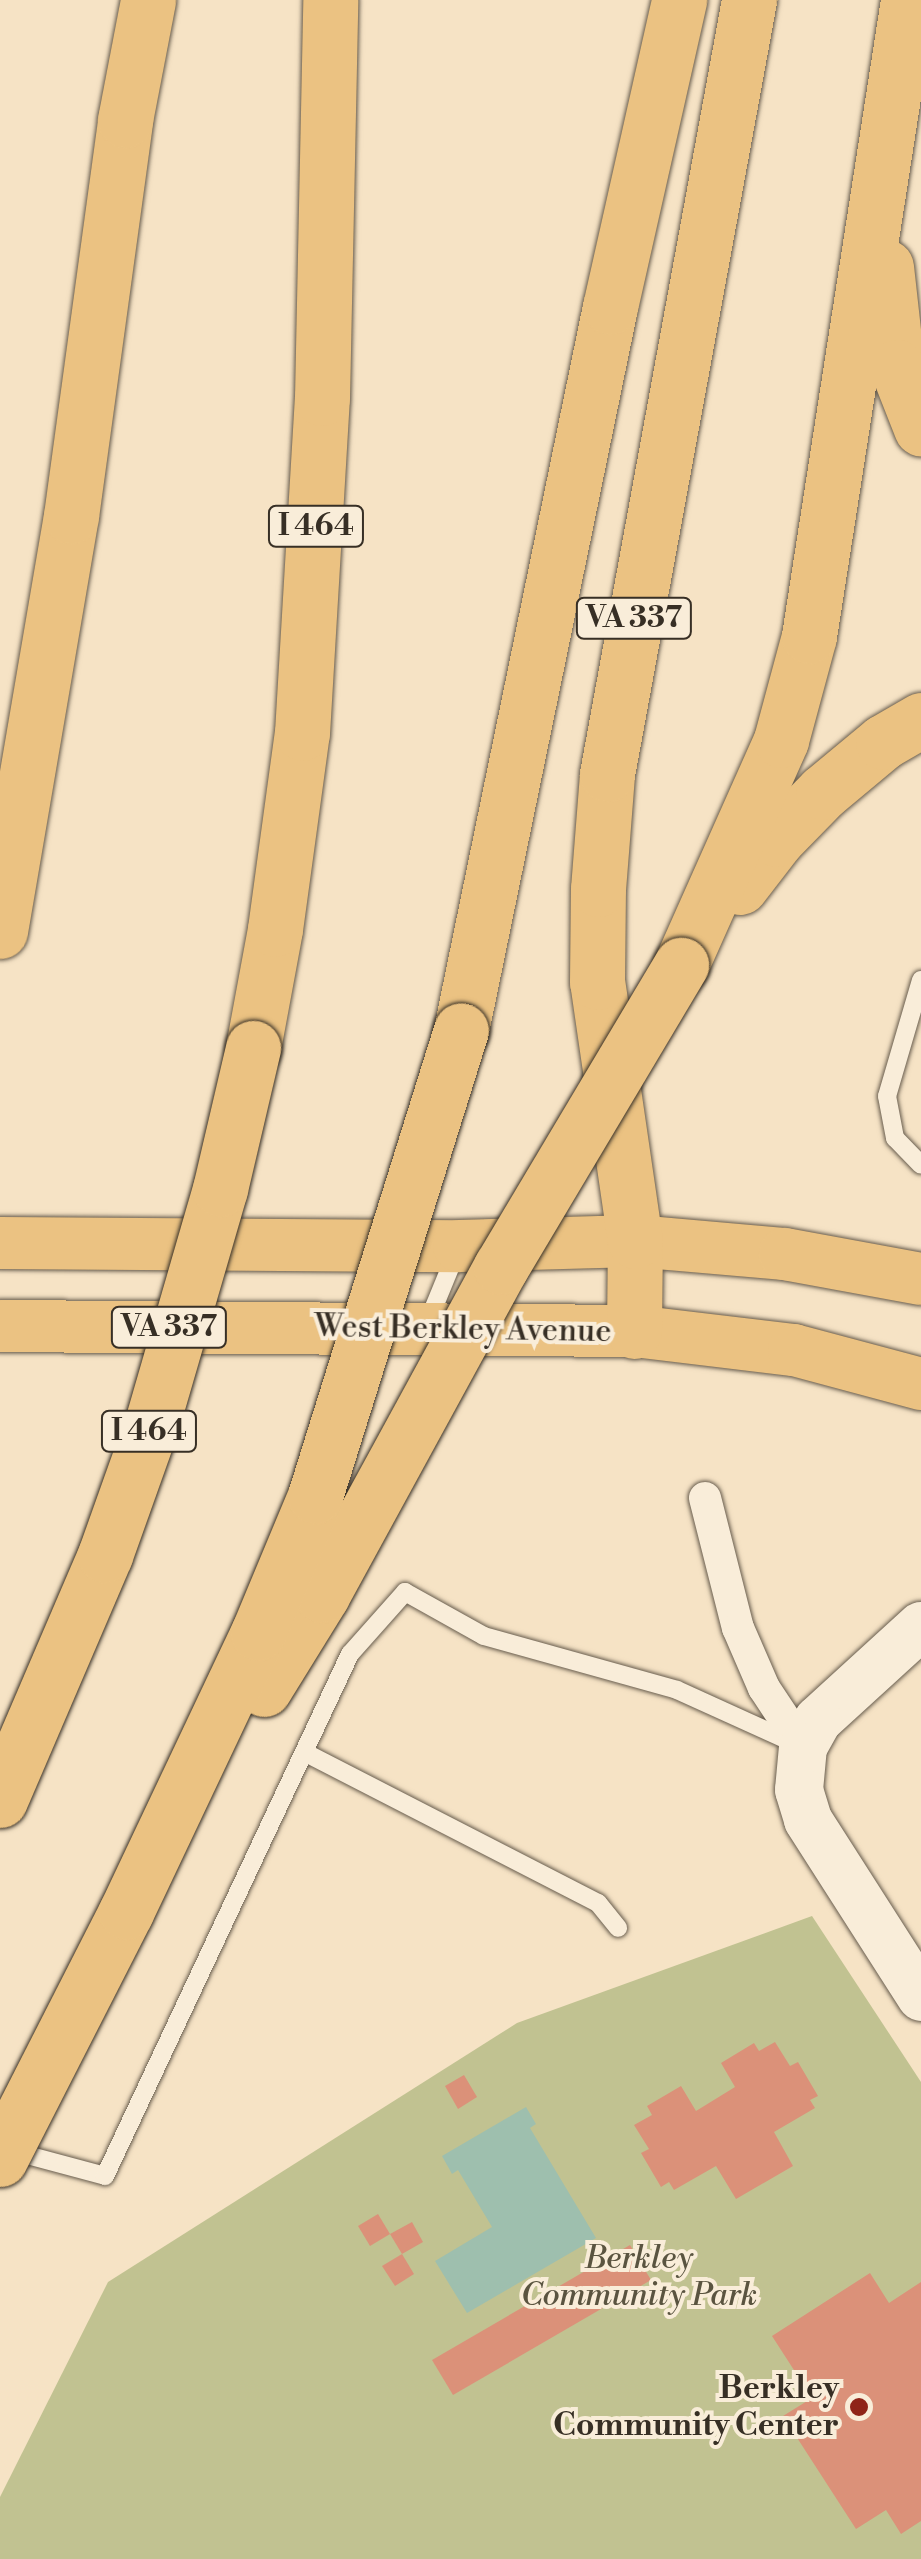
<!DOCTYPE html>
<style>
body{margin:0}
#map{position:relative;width:921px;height:2559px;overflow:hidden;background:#f6e3c5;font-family:"Libre Bodoni",serif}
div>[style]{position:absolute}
.green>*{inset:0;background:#c1c291}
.water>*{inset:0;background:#9ebfae}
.building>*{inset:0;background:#db9179}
.roads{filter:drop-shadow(0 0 2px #675c4d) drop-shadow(0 0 2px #675c4d)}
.lane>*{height:18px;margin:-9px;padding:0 9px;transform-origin:9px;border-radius:9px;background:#f9edd9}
.street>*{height:32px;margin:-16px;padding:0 16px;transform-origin:16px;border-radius:16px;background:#f9edd9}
.secondary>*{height:48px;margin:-24px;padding:0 24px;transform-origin:24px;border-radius:24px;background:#f9edd9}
.primary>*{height:52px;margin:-26px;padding:0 26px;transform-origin:26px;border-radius:26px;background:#ebc282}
.highway>*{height:55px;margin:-27.5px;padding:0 27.5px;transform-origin:27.5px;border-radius:27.5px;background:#ebc282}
.bridges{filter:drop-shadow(0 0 2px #372f25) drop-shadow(0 0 2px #372f25)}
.highway-bridge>*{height:55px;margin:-27.5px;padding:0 27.5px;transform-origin:27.5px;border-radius:27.5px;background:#ebc282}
.dots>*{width:28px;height:28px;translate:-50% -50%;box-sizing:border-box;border:5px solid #f9edd9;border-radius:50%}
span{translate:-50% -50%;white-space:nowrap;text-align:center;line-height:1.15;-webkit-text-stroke:8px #f9edd9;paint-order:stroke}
.shield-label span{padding:2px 8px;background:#f9edd9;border:2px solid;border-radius:8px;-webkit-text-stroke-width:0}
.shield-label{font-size:30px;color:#372f25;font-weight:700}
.street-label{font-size:32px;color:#372f25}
.park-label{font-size:32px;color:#5a5440;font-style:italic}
.poi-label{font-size:32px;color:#372f25;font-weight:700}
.right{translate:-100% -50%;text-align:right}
</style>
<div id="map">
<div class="green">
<div style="clip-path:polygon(812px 1916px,921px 2082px,921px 2559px,0 2559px,0 2497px,108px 2282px,517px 2023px)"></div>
</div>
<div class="water">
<div style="clip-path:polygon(526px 2107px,536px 2124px,530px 2128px,596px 2238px,467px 2313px,435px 2261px,492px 2227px,458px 2170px,452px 2174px,442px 2156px)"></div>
</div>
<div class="building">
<div style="clip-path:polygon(775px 2042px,790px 2066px,798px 2062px,818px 2096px,810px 2100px,815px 2108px,774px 2132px,793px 2166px,736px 2199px,716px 2166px,674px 2190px,669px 2182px,661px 2187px,641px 2153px,649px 2149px,634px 2125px,652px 2115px,647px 2106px,681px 2086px,696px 2111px,735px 2087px,721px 2063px,754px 2043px,759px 2051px)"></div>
<div style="clip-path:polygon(464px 2075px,477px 2097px,458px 2109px,445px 2086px)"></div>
<div style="clip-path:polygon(378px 2214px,390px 2234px,370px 2246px,358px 2226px)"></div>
<div style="clip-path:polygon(412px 2222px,423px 2242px,402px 2254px,390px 2234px)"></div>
<div style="clip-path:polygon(630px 2245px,651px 2280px,453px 2395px,432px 2360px)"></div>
<div style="clip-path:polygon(402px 2254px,414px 2274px,395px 2286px,382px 2266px)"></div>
<div style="clip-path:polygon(870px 2273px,889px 2303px,921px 2282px,921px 2521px,901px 2534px,886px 2510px,856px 2529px,783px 2416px,812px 2398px,772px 2336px)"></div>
</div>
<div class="roads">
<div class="lane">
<div style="left:921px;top:980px;width:121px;rotate:106.3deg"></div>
<div style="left:887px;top:1096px;width:43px;rotate:79.2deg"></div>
<div style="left:895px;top:1138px;width:37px;rotate:46deg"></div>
<div style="left:427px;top:1324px;width:79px;rotate:-67.7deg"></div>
<div style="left:304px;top:1752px;width:331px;rotate:27.2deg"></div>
<div style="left:598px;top:1903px;width:32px;rotate:51deg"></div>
<div style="left:12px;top:2151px;width:96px;rotate:15deg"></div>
<div style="left:105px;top:2176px;width:577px;rotate:-64.86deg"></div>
<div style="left:350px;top:1654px;width:83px;rotate:-48.4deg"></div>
<div style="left:405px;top:1592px;width:90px;rotate:29.1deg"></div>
<div style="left:484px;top:1636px;width:200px;rotate:15.6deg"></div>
<div style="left:677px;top:1690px;width:133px;rotate:24.4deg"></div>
</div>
<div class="street">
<div style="left:705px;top:1498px;width:134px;rotate:75.8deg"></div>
<div style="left:738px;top:1628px;width:65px;rotate:66.6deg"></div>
<div style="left:764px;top:1688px;width:71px;rotate:56.5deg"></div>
</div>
<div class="secondary">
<div style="left:921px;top:1626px;width:139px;rotate:137.6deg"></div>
<div style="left:818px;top:1720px;width:31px;rotate:119deg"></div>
<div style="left:803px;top:1747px;width:43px;rotate:95.3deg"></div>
<div style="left:799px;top:1790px;width:31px;rotate:73deg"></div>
<div style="left:808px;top:1820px;width:210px;rotate:57.4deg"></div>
</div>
<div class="primary">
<div style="left:0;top:1243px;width:459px;rotate:0.4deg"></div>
<div style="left:459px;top:1246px;width:176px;rotate:-1.6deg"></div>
<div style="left:635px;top:1241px;width:151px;rotate:5deg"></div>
<div style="left:785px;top:1254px;width:138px;rotate:10.4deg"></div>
<div style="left:0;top:1326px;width:634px;rotate:0.45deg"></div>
<div style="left:634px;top:1331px;width:161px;rotate:6.8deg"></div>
<div style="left:794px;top:1350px;width:131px;rotate:15deg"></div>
</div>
<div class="highway">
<div style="left:886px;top:267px;width:101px;rotate:83.7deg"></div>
<div style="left:897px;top:367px;width:66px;rotate:68.5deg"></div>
<div style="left:740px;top:887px;width:61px;rotate:-52.4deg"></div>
<div style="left:777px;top:839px;width:66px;rotate:-45.6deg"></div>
<div style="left:823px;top:792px;width:78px;rotate:-39.8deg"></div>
<div style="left:883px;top:742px;width:44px;rotate:-30.1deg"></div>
<div style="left:0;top:931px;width:421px;rotate:-80.3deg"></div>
<div style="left:71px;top:516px;width:400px;rotate:-82.2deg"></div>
<div style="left:125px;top:120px;width:122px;rotate:-79.1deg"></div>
<div style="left:681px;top:965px;width:246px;rotate:-66deg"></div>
<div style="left:781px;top:740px;width:108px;rotate:-74.9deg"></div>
<div style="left:809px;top:636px;width:644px;rotate:-81.15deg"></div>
<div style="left:461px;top:1030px;width:738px;rotate:-78.36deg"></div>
<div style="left:610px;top:307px;width:315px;rotate:-77.3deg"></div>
<div style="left:253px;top:1048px;width:121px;rotate:-79.5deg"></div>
<div style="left:275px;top:929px;width:198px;rotate:-82.2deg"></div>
<div style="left:302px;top:733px;width:336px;rotate:-86.6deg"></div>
<div style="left:322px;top:398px;width:398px;rotate:-88.8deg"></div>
<div style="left:634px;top:1331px;width:90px;rotate:-89.4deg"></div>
<div style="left:635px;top:1241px;width:262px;rotate:-98.3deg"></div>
<div style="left:597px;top:982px;width:93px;rotate:-89.4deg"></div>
<div style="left:598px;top:889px;width:115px;rotate:-85.5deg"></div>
<div style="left:607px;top:774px;width:787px;rotate:-79.6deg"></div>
</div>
</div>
<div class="bridges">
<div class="highway-bridge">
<div style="left:264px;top:1689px;width:110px;rotate:-58.3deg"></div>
<div style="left:322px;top:1595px;width:374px;rotate:-61.4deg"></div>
<div style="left:501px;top:1267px;width:352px;rotate:-59.2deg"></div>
<div style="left:0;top:1800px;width:267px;rotate:-66.8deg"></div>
<div style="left:105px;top:1555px;width:140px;rotate:-70.4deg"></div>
<div style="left:152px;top:1423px;width:244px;rotate:-73.8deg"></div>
<div style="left:220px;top:1189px;width:145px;rotate:-76.8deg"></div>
<div style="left:0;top:2159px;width:277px;rotate:-63deg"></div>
<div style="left:126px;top:1912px;width:309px;rotate:-64.7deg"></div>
<div style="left:258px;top:1633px;width:148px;rotate:-67.4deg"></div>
<div style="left:315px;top:1496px;width:488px;rotate:-72.6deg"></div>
</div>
</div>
<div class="dots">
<div style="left:859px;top:2407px;background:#8f2418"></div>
</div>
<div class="shield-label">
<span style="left:316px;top:526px">I 464</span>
<span style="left:634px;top:618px">VA 337</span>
<span style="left:169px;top:1327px">VA 337</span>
<span style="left:149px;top:1431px">I 464</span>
</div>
<div class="street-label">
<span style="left:463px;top:1329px;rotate:1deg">West Berkley Avenue</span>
</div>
<div class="park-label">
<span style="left:639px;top:2277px">Berkley<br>Community Park</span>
</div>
<div class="poi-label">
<span class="right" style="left:839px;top:2407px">Berkley<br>Community Center</span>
</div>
</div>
